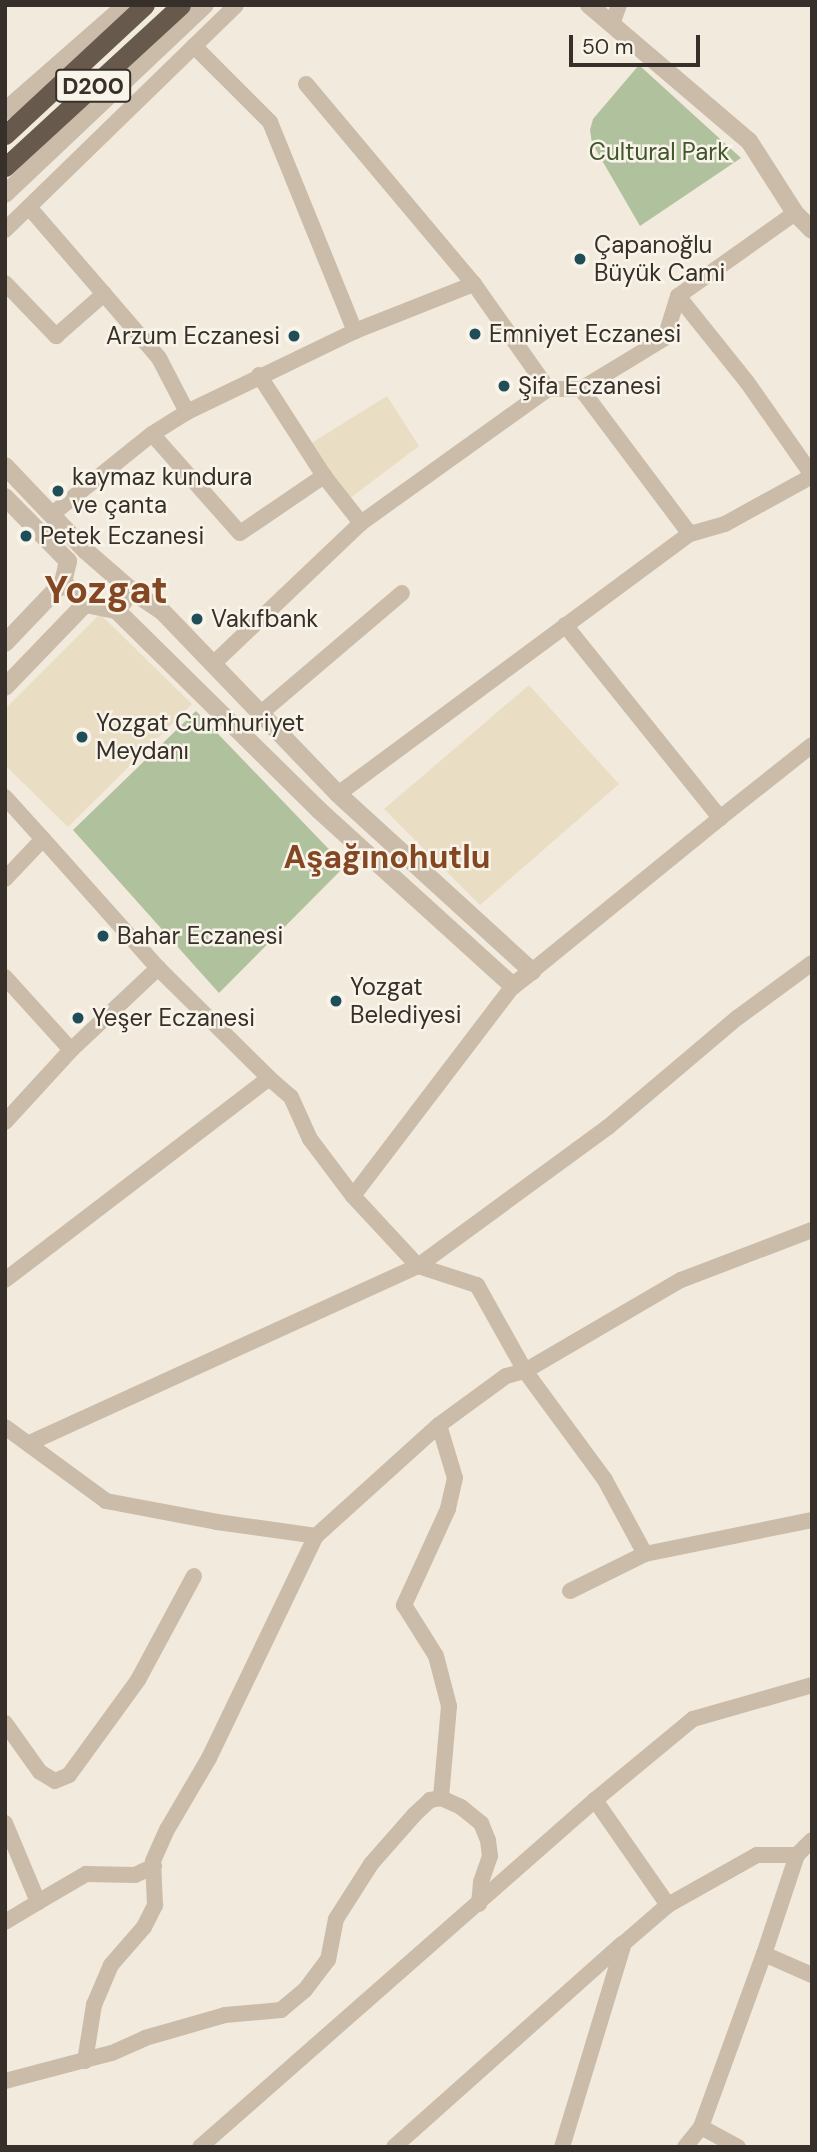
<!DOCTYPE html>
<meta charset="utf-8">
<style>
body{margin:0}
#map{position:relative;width:817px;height:2152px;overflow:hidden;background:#f2eadd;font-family:"DM Sans",sans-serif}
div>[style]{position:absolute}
.green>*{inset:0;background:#b0c19d}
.plaza>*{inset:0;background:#e9dec4}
.minor>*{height:16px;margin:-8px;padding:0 8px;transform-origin:8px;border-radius:8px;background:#cabca9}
.tertiary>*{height:18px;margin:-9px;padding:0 9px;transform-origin:9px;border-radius:9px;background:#cabca9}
.trunk>*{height:19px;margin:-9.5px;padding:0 9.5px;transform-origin:9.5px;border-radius:9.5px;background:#68594d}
.dots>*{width:19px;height:19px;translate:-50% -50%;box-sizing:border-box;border:4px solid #f9f4e9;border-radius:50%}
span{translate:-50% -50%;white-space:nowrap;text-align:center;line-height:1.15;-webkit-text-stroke:5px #f9f4e9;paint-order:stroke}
.shield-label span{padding:2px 5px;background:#f9f4e9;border:2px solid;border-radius:5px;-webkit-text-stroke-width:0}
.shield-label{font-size:23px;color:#372f29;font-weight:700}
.park-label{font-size:24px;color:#41552d}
.poi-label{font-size:24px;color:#372f29}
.left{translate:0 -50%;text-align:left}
.right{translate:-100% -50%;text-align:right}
.district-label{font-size:32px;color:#844723;font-weight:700}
.town-label{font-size:38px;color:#844723;font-weight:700}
.frame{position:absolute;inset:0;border:7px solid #372f29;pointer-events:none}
.scale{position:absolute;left:569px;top:35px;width:131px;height:32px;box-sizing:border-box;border:4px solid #372f29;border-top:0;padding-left:9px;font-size:21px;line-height:24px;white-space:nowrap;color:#372f29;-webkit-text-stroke:5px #f9f4e9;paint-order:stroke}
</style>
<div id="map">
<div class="green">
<div style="clip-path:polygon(639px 65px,741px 158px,640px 226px,592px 143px,590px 130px,593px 119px)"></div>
<div style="clip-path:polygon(196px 711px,345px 866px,219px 993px,73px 830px)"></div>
</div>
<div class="plaza">
<div style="clip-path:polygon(387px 396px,419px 446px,345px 502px,305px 447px)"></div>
<div style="clip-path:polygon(100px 614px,192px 704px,68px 827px,5px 765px,5px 709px)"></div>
<div style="clip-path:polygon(529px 685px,619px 784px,480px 905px,384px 809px)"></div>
</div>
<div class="minor">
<div style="left:612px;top:24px;width:20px;rotate:-70deg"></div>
<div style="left:194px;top:46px;width:107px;rotate:45deg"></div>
<div style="left:270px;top:122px;width:226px;rotate:67.9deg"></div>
<div style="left:355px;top:331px;width:128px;rotate:-21.6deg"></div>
<div style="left:474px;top:284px;width:128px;rotate:54.8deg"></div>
<div style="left:548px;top:389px;width:230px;rotate:144.4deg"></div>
<div style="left:361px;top:523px;width:204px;rotate:136.4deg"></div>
<div style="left:306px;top:84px;width:261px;rotate:50deg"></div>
<div style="left:795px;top:213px;width:143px;rotate:144.6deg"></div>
<div style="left:678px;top:296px;width:44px;rotate:107.2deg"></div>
<div style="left:665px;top:338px;width:98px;rotate:148.7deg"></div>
<div style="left:581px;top:389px;width:181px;rotate:53.1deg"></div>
<div style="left:690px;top:534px;width:36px;rotate:-16deg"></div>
<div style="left:725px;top:524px;width:99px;rotate:-28.9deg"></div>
<div style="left:5px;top:230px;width:322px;rotate:-44.2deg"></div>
<div style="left:5px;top:283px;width:74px;rotate:46.1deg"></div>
<div style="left:56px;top:336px;width:64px;rotate:-41.2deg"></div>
<div style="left:104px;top:294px;width:115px;rotate:-130.8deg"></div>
<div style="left:104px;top:294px;width:84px;rotate:49.3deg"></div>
<div style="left:159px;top:358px;width:61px;rotate:62.6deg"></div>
<div style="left:678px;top:296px;width:110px;rotate:51.3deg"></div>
<div style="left:747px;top:382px;width:113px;rotate:55deg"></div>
<div style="left:259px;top:375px;width:120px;rotate:57.2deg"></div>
<div style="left:324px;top:476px;width:60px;rotate:51.8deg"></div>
<div style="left:548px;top:389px;width:33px"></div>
<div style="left:152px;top:434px;width:132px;rotate:48.4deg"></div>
<div style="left:240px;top:533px;width:102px;rotate:-34.2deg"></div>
<div style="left:51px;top:515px;width:129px;rotate:-38.7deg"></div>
<div style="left:152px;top:434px;width:41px;rotate:-32.2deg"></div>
<div style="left:187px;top:412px;width:187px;rotate:-25.7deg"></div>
<div style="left:565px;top:625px;width:248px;rotate:51.2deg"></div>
<div style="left:720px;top:818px;width:117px;rotate:-38.4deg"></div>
<div style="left:261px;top:713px;width:185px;rotate:-40.4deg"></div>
<div style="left:338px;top:794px;width:438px;rotate:-36.5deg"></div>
<div style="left:5px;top:797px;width:57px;rotate:47.9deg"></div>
<div style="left:5px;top:879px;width:55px;rotate:-46.5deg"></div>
<div style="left:43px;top:839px;width:173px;rotate:48.3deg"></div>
<div style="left:812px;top:963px;width:93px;rotate:143.7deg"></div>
<div style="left:737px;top:1018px;width:169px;rotate:139.8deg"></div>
<div style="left:608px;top:1127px;width:235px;rotate:143.8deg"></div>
<div style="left:418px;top:1266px;width:62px;rotate:17.9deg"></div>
<div style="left:477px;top:1285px;width:98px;rotate:60.8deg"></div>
<div style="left:525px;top:1371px;width:181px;rotate:-30.3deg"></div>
<div style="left:681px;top:1280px;width:140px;rotate:-20.9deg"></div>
<div style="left:532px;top:971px;width:242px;rotate:-39.1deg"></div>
<div style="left:5px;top:977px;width:98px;rotate:47.9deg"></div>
<div style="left:71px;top:1050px;width:120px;rotate:-43.3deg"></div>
<div style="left:158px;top:968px;width:156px;rotate:44.7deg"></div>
<div style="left:5px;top:1122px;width:98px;rotate:-47.5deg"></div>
<div style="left:353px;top:1196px;width:264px;rotate:-52.7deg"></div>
<div style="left:5px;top:1280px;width:332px;rotate:-37.4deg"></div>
<div style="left:269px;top:1078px;width:29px;rotate:41deg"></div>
<div style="left:291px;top:1097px;width:46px;rotate:65.7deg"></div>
<div style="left:310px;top:1139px;width:71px;rotate:53deg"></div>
<div style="left:353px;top:1196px;width:96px;rotate:47.1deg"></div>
<div style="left:418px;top:1266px;width:427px;rotate:155.5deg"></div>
<div style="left:439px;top:1425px;width:55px;rotate:73.2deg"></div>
<div style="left:455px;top:1478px;width:32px;rotate:103deg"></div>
<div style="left:448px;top:1509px;width:106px;rotate:114.6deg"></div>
<div style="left:404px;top:1605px;width:60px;rotate:57.9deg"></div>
<div style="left:436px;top:1656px;width:52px;rotate:75.4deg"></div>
<div style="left:449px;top:1706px;width:92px;rotate:95deg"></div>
<div style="left:441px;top:1798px;width:22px;rotate:24deg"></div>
<div style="left:461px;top:1807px;width:26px;rotate:39deg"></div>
<div style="left:481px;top:1823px;width:18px;rotate:68deg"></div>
<div style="left:488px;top:1840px;width:16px;rotate:83deg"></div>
<div style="left:490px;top:1856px;width:28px;rotate:109deg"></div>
<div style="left:481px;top:1882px;width:22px;rotate:95deg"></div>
<div style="left:5px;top:1427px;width:125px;rotate:36.2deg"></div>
<div style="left:106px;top:1501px;width:113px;rotate:10.7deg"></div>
<div style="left:217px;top:1522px;width:100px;rotate:8deg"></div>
<div style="left:570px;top:1591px;width:84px;rotate:-26.3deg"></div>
<div style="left:5px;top:1723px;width:60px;rotate:54.5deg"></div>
<div style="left:40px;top:1772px;width:17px;rotate:31deg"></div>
<div style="left:55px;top:1781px;width:15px;rotate:-23deg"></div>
<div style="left:69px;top:1775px;width:117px;rotate:-54deg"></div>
<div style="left:138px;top:1680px;width:118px;rotate:-61.7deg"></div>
<div style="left:595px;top:1800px;width:128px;rotate:55.2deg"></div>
<div style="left:5px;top:1823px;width:86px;rotate:67.3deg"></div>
<div style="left:38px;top:1902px;width:56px;rotate:-30.3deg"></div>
<div style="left:86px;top:1874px;width:49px;rotate:1.2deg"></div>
<div style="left:135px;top:1875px;width:21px;rotate:-25deg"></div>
<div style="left:797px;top:1855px;width:104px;rotate:108.4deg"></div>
<div style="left:764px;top:1954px;width:52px;rotate:23.6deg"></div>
<div style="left:5px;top:1922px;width:39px;rotate:-31deg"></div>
<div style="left:85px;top:2061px;width:57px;rotate:-80.9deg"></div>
<div style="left:94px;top:2005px;width:43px;rotate:-67deg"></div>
<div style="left:111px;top:1965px;width:50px;rotate:-49deg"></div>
<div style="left:144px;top:1927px;width:25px;rotate:-63deg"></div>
<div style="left:155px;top:1905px;width:44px;rotate:-92.6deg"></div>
<div style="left:153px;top:1861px;width:36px;rotate:-66deg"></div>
<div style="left:168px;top:1828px;width:81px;rotate:-59.6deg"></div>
<div style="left:209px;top:1758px;width:246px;rotate:-64.3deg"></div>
<div style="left:316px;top:1536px;width:166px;rotate:-42.1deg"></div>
<div style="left:439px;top:1425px;width:83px;rotate:-36.2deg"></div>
<div style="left:506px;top:1376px;width:20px;rotate:-15deg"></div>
<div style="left:525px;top:1371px;width:135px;rotate:53.7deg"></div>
<div style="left:605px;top:1480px;width:84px;rotate:61.6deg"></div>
<div style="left:645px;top:1554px;width:170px;rotate:-11.5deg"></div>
<div style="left:5px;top:2081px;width:111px;rotate:-14.7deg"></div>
<div style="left:112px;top:2053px;width:36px;rotate:-24deg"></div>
<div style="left:145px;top:2038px;width:83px;rotate:-16deg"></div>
<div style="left:225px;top:2015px;width:56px;rotate:-5.1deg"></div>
<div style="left:281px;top:2010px;width:31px;rotate:-40deg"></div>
<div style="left:305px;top:1990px;width:38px;rotate:-53deg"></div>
<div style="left:328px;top:1960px;width:42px;rotate:-79deg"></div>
<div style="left:336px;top:1919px;width:65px;rotate:-57.5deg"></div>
<div style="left:371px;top:1864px;width:65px;rotate:-48.7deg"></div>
<div style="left:414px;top:1815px;width:22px;rotate:-43deg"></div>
<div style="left:430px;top:1800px;width:11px;rotate:-10deg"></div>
<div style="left:701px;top:2127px;width:42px;rotate:28.4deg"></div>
<div style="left:200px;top:2147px;width:526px;rotate:-41.3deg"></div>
<div style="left:595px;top:1800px;width:127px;rotate:-39.6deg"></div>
<div style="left:693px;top:1719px;width:124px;rotate:-15.9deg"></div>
<div style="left:394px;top:2147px;width:305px;rotate:-41.7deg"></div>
<div style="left:562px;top:2147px;width:213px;rotate:-73.1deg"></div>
<div style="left:624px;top:1943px;width:58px;rotate:-40.8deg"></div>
<div style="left:668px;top:1905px;width:102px;rotate:-29.3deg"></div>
<div style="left:757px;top:1855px;width:40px"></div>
<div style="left:797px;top:1855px;width:21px;rotate:-45deg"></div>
<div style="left:685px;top:2147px;width:26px;rotate:-51deg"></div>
<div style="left:701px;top:2127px;width:184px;rotate:-70deg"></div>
</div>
<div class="tertiary">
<div style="left:589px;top:5px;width:210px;rotate:40.4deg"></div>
<div style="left:749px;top:141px;width:85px;rotate:57.4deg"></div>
<div style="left:795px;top:213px;width:24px;rotate:45deg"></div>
<div style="left:5px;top:111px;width:161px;rotate:-41.2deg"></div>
<div style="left:5px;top:194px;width:275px;rotate:-43.4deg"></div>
<div style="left:5px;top:466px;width:117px;rotate:46.4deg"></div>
<div style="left:86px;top:551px;width:61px;rotate:41deg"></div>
<div style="left:132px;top:591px;width:36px;rotate:34deg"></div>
<div style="left:162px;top:611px;width:254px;rotate:46.1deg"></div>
<div style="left:338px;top:794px;width:263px;rotate:42.4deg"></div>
<div style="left:532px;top:971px;width:24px;rotate:142deg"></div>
<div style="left:513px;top:986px;width:262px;rotate:-137.8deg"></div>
<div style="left:319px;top:810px;width:285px;rotate:-135.4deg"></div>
<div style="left:5px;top:497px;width:90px;rotate:45.5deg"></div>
<div style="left:68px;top:561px;width:22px;rotate:103deg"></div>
<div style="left:63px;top:582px;width:31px;rotate:45deg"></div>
<div style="left:85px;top:604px;width:32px;rotate:11deg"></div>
<div style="left:116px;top:610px;width:12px;rotate:-48deg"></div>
<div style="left:5px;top:643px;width:84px;rotate:-46.4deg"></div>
<div style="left:5px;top:687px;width:115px;rotate:-46.1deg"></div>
</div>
<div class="trunk">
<div style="left:5px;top:135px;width:191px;rotate:-42.9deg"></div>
<div style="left:5px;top:167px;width:239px;rotate:-42.6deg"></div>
</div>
<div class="dots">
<div style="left:580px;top:259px;background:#1f4d58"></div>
<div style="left:475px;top:334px;background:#1f4d58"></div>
<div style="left:294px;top:336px;background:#1f4d58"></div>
<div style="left:504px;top:386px;background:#1f4d58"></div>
<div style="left:58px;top:491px;background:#1f4d58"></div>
<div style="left:26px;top:536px;background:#1f4d58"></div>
<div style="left:197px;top:619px;background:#1f4d58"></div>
<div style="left:82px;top:737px;background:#1f4d58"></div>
<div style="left:103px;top:936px;background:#1f4d58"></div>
<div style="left:336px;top:1001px;background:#1f4d58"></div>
<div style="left:78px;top:1018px;background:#1f4d58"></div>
</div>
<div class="shield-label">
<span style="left:93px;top:86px">D200</span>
</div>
<div class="park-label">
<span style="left:659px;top:152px">Cultural Park</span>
</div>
<div class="poi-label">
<span class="left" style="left:594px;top:259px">Çapanoğlu<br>Büyük Cami</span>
<span class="left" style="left:489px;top:334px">Emniyet Eczanesi</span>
<span class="right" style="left:280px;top:336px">Arzum Eczanesi</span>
<span class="left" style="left:518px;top:386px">Şifa Eczanesi</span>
<span class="left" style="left:72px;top:491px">kaymaz kundura<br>ve çanta</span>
<span class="left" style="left:40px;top:536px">Petek Eczanesi</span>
<span class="left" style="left:211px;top:619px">Vakıfbank</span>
<span class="left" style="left:96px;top:737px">Yozgat Cumhuriyet<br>Meydanı</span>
<span class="left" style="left:117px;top:936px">Bahar Eczanesi</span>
<span class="left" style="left:350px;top:1001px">Yozgat<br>Belediyesi</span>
<span class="left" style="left:92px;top:1018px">Yeşer Eczanesi</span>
</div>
<div class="district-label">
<span style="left:387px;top:857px">Aşağınohutlu</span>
</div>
<div class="town-label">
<span style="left:106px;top:591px">Yozgat</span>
</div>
<div class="frame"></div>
<div class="scale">50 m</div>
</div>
